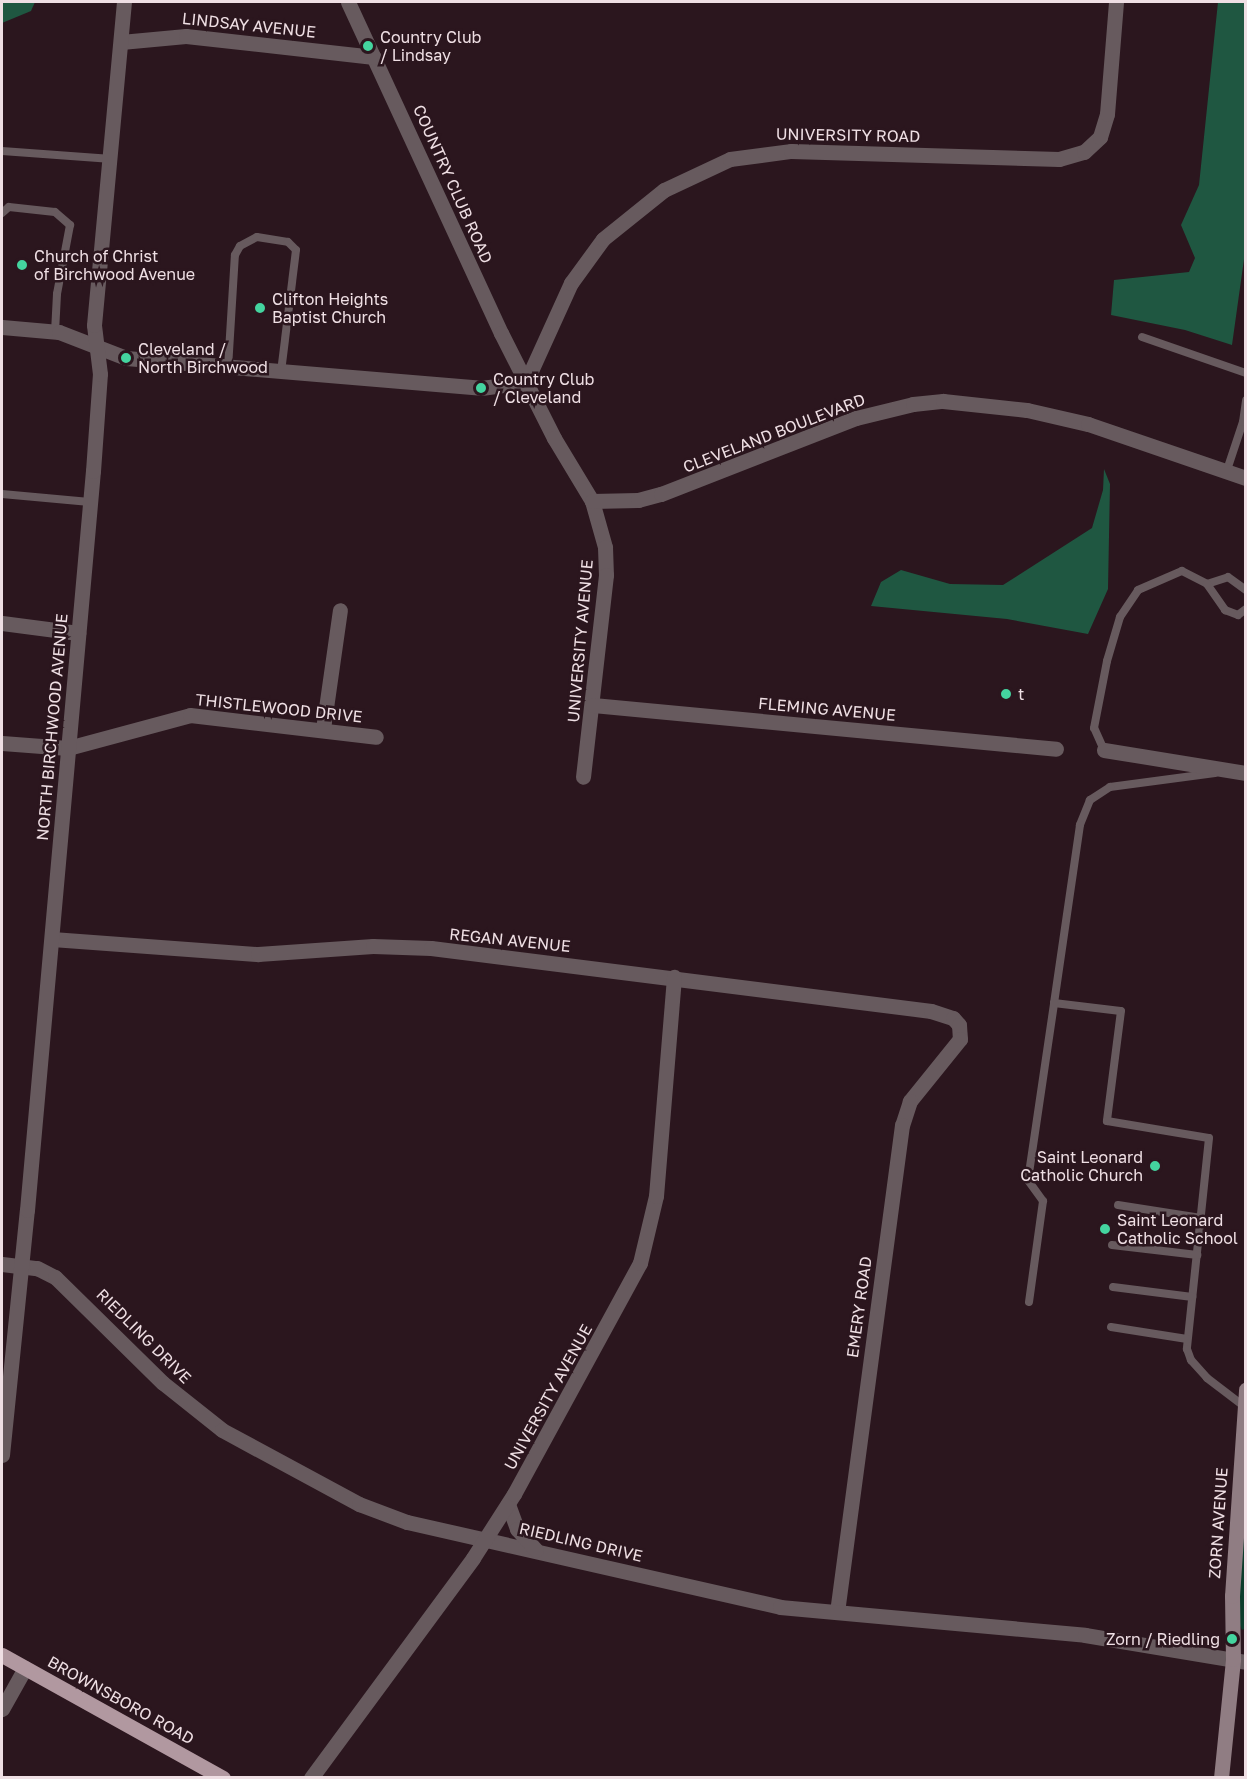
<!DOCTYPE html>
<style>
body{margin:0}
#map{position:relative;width:1247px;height:1779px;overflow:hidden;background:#2b161e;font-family:"Golos Text",sans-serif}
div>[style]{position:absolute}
.green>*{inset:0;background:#0d3d2c}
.forest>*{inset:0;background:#1f5741}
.lane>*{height:8px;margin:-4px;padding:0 4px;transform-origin:4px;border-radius:4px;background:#675a5e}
.street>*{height:15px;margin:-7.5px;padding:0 7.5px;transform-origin:7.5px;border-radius:7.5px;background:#675a5e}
.secondary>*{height:15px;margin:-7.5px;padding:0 7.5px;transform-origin:7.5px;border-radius:7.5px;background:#907d83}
.primary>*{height:15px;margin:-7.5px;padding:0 7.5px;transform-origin:7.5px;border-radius:7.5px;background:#b198a0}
.dots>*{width:16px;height:16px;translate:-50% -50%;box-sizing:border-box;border:3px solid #2b161e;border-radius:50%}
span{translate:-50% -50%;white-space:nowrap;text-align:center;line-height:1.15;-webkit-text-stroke:5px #2b161e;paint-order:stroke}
.street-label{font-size:16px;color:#efdfe4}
.poi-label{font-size:16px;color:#efdfe4}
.left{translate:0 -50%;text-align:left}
.right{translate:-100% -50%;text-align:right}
.frame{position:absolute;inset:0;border:3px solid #efdfe4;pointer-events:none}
</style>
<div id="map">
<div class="green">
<div style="clip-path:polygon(1245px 1488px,1246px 1628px,1242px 1630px,1237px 1618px)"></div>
</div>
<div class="forest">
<div style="clip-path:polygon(2px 2px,35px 2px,31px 11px,2px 23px)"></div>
<div style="clip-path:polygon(1218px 2px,1246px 2px,1246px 245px,1232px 345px,1185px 330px,1111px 315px,1114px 280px,1189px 272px,1195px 258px,1181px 225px,1199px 185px)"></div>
<div style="clip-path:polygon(1104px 469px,1110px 484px,1108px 589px,1088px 634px,1007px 619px,871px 606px,881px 582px,901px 570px,950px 584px,1003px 585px,1092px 528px,1103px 490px)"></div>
</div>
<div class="lane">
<div style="left:2px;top:151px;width:110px;rotate:4.2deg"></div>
<div style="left:2px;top:213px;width:9px;rotate:-41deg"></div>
<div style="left:9px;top:207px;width:46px;rotate:6.2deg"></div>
<div style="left:55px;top:212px;width:20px;rotate:41deg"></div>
<div style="left:70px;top:225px;width:70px;rotate:100.7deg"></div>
<div style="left:57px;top:294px;width:37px;rotate:93deg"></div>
<div style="left:1142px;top:337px;width:110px;rotate:19.1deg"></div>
<div style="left:228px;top:368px;width:113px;rotate:-86.5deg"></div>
<div style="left:235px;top:255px;width:10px;rotate:-61deg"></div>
<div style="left:240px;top:246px;width:19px;rotate:-28deg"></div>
<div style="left:257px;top:237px;width:31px;rotate:9deg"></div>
<div style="left:288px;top:242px;width:11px;rotate:45deg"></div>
<div style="left:296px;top:250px;width:123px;rotate:97deg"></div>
<div style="left:1227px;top:470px;width:51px;rotate:-71.6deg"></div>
<div style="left:1243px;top:422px;width:22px;rotate:-82deg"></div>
<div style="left:2px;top:494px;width:88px;rotate:5.2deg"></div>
<div style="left:1207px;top:584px;width:22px;rotate:-18deg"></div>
<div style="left:1228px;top:577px;width:22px;rotate:36deg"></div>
<div style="left:1104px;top:750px;width:24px;rotate:-114deg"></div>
<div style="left:1094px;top:728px;width:68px;rotate:-79deg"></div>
<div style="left:1107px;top:661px;width:46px;rotate:-73.5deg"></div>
<div style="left:1120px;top:617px;width:32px;rotate:-56deg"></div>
<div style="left:1138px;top:590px;width:48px;rotate:-23.4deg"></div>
<div style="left:1182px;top:571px;width:28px;rotate:27deg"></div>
<div style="left:1207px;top:584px;width:32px;rotate:55deg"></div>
<div style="left:1225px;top:610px;width:14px;rotate:21deg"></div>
<div style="left:1238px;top:615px;width:10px;rotate:-37deg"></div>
<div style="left:1215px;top:773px;width:106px;rotate:172.4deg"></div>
<div style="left:1110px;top:787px;width:24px;rotate:147deg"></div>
<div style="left:1090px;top:800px;width:27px;rotate:112deg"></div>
<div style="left:1080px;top:825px;width:180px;rotate:98.3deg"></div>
<div style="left:1054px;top:1003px;width:67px;rotate:6.8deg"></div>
<div style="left:1121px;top:1011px;width:111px;rotate:97.3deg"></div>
<div style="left:1107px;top:1121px;width:103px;rotate:9.5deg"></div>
<div style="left:1209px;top:1138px;width:212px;rotate:96deg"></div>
<div style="left:1187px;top:1349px;width:12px;rotate:70deg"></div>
<div style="left:1191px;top:1360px;width:24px;rotate:48deg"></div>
<div style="left:1207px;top:1378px;width:48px;rotate:37.3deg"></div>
<div style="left:1118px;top:1205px;width:84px;rotate:8.9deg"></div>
<div style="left:1112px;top:1245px;width:86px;rotate:6.7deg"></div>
<div style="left:1113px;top:1287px;width:80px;rotate:7.2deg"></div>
<div style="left:1029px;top:1302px;width:102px;rotate:-82.1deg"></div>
<div style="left:1043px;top:1201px;width:26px;rotate:-126deg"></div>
<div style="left:1028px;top:1180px;width:179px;rotate:-81.6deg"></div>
<div style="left:1111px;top:1327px;width:77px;rotate:9deg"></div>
</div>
<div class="street">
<div style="left:348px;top:2px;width:365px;rotate:65.2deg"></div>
<div style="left:501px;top:333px;width:118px;rotate:63.2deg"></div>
<div style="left:554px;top:438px;width:74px;rotate:58.9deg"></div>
<div style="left:592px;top:501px;width:48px;rotate:74.2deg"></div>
<div style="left:605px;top:547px;width:28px;rotate:88deg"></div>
<div style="left:606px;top:575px;width:203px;rotate:96.5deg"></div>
<div style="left:121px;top:42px;width:65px;rotate:-5.3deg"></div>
<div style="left:186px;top:36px;width:189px;rotate:6.4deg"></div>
<div style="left:2px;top:327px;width:57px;rotate:5deg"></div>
<div style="left:59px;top:332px;width:72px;rotate:21.2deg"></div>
<div style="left:126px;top:358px;width:356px;rotate:4.8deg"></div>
<div style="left:481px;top:388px;width:45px;rotate:-7.6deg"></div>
<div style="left:526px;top:382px;width:109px;rotate:-65.6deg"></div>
<div style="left:571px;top:283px;width:54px;rotate:-54deg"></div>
<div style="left:603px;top:239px;width:78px;rotate:-38.8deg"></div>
<div style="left:664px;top:190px;width:73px;rotate:-25.2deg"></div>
<div style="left:730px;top:159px;width:62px;rotate:-7.5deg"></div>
<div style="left:791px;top:151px;width:268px;rotate:1.7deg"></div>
<div style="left:1059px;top:159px;width:26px;rotate:-16deg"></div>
<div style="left:1084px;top:152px;width:22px;rotate:-43deg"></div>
<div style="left:1100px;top:137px;width:24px;rotate:-73deg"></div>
<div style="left:1107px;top:114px;width:112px;rotate:-85.4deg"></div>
<div style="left:592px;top:501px;width:46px;rotate:-1.2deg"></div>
<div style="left:638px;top:500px;width:24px;rotate:-15deg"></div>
<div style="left:661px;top:494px;width:209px;rotate:-21.3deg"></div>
<div style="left:856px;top:418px;width:59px;rotate:-13.8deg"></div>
<div style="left:913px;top:404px;width:30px;rotate:-6deg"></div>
<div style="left:943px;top:401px;width:84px;rotate:6.1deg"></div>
<div style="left:1027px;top:410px;width:63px;rotate:12.9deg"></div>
<div style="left:1088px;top:424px;width:167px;rotate:18.9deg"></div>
<div style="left:2px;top:623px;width:77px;rotate:7.5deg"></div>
<div style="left:593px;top:705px;width:465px;rotate:5.4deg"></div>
<div style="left:323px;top:729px;width:120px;rotate:-81.9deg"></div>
<div style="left:2px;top:743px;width:66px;rotate:4.3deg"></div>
<div style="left:68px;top:748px;width:126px;rotate:-15.1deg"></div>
<div style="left:190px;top:715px;width:187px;rotate:6.7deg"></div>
<div style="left:1104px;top:750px;width:144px;rotate:9.2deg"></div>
<div style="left:52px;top:939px;width:207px;rotate:4.2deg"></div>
<div style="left:258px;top:954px;width:115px;rotate:-4deg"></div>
<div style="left:373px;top:946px;width:58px;rotate:2deg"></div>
<div style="left:431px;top:948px;width:504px;rotate:7.18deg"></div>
<div style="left:931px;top:1011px;width:23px;rotate:18deg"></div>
<div style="left:953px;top:1018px;width:9px;rotate:49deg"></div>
<div style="left:959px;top:1025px;width:14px;rotate:86deg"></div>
<div style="left:960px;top:1039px;width:80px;rotate:128.9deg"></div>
<div style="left:910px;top:1101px;width:25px;rotate:108deg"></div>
<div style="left:902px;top:1125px;width:491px;rotate:97.6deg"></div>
<div style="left:2px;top:1264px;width:35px;rotate:7deg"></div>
<div style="left:37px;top:1268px;width:20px;rotate:27deg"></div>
<div style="left:55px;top:1277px;width:151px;rotate:44.5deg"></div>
<div style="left:163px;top:1383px;width:75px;rotate:38.5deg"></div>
<div style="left:222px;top:1430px;width:156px;rotate:28.4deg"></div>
<div style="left:359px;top:1504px;width:51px;rotate:20.6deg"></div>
<div style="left:407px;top:1522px;width:383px;rotate:12.8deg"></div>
<div style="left:780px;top:1607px;width:306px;rotate:5.2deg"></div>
<div style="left:1085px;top:1635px;width:163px;rotate:9.5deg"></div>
<div style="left:2px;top:1455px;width:246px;rotate:-84.2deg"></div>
<div style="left:27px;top:1210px;width:742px;rotate:-84.9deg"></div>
<div style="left:93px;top:471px;width:97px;rotate:-85.9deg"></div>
<div style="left:100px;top:374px;width:49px;rotate:-97deg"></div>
<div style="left:94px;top:325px;width:324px;rotate:-84.7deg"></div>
<div style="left:508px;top:1504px;width:27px;rotate:70deg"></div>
<div style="left:517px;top:1529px;width:28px;rotate:48deg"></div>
<div style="left:2px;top:1709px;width:47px;rotate:-60.7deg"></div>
<div style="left:311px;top:1778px;width:273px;rotate:-53.6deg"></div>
<div style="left:473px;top:1558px;width:76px;rotate:-57.4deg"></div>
<div style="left:514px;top:1494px;width:263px;rotate:-61.4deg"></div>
<div style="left:640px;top:1263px;width:69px;rotate:-76.6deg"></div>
<div style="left:656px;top:1196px;width:220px;rotate:-85.3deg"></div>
</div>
<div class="secondary">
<div style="left:1221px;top:1778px;width:120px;rotate:-84.2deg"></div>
<div style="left:1233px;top:1659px;width:63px;rotate:-90.9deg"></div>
<div style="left:1232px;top:1596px;width:207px;rotate:-86.1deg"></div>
</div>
<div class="primary">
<div style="left:2px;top:1655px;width:253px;rotate:29.1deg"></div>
</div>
<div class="dots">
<div style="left:368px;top:46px;background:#44d49f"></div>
<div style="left:22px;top:265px;background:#44d49f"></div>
<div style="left:260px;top:308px;background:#44d49f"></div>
<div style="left:126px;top:358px;background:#44d49f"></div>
<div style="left:481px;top:388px;background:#44d49f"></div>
<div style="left:1006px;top:694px;background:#44d49f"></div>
<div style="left:1155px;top:1166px;background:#44d49f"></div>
<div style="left:1105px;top:1229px;background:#44d49f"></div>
<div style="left:1232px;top:1639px;background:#44d49f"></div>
</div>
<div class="street-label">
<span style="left:249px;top:25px;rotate:6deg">LINDSAY AVENUE</span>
<span style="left:848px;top:135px;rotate:1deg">UNIVERSITY ROAD</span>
<span style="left:453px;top:184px;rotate:66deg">COUNTRY CLUB ROAD</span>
<span style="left:774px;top:433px;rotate:-21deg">CLEVELAND BOULEVARD</span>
<span style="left:580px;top:641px;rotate:-85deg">UNIVERSITY AVENUE</span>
<span style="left:279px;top:708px;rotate:6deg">THISTLEWOOD DRIVE</span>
<span style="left:827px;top:709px;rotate:5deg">FLEMING AVENUE</span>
<span style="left:52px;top:727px;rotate:-85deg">NORTH BIRCHWOOD AVENUE</span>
<span style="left:510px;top:940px;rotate:6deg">REGAN AVENUE</span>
<span style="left:859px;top:1307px;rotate:-82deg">EMERY ROAD</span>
<span style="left:144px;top:1336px;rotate:45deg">RIEDLING DRIVE</span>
<span style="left:548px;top:1397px;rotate:-61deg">UNIVERSITY AVENUE</span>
<span style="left:1218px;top:1523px;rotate:-86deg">ZORN AVENUE</span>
<span style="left:581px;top:1542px;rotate:13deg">RIEDLING DRIVE</span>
<span style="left:121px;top:1700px;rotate:29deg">BROWNSBORO ROAD</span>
</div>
<div class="poi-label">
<span class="left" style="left:380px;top:46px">Country Club<br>/ Lindsay</span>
<span class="left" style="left:34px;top:265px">Church of Christ<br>of Birchwood Avenue</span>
<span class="left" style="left:272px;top:308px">Clifton Heights<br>Baptist Church</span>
<span class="left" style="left:138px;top:358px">Cleveland /<br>North Birchwood</span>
<span class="left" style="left:493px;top:388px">Country Club<br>/ Cleveland</span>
<span class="left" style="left:1018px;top:694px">t</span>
<span class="right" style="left:1143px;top:1166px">Saint Leonard<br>Catholic Church</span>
<span class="left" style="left:1117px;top:1229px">Saint Leonard<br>Catholic School</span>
<span class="right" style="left:1220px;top:1639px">Zorn / Riedling</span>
</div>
<div class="frame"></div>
</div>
